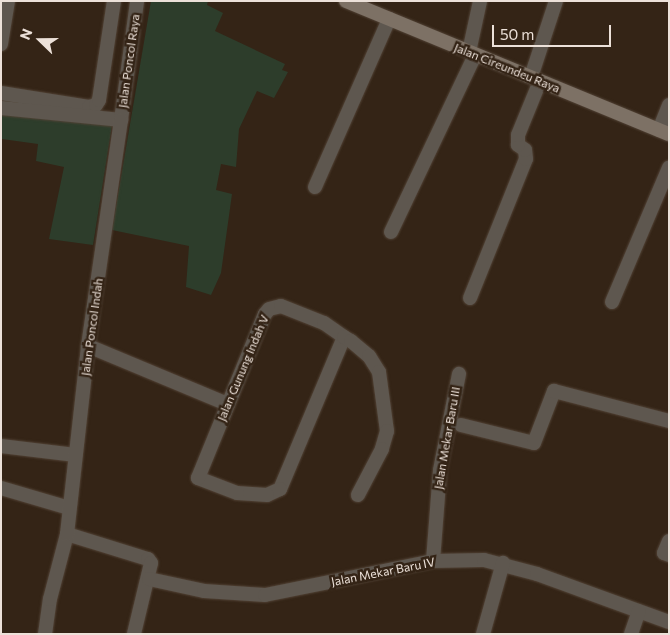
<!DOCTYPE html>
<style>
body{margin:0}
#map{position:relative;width:670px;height:635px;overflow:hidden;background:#342416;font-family:Commissioner,sans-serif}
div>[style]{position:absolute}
.green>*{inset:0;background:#2d3d2b}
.roads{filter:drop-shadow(0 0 1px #514235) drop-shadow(0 0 1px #514235)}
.minor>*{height:14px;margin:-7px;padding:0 7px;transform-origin:7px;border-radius:7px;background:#5e574f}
.secondary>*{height:14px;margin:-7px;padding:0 7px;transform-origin:7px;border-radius:7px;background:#7d7165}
span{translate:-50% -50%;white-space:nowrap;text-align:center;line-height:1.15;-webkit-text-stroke:5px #342416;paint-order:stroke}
.street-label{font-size:12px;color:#ece1d9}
.frame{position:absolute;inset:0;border:2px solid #ece1d9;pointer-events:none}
.north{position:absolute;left:15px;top:15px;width:50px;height:50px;-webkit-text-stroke:4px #342416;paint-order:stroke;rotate:292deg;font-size:14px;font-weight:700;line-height:20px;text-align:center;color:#ece1d9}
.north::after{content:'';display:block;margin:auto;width:18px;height:22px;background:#ece1d9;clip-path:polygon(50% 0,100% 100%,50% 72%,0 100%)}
.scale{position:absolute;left:492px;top:25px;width:119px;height:22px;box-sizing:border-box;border:2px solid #ece1d9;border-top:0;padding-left:6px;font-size:15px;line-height:18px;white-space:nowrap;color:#ece1d9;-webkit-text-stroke:4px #342416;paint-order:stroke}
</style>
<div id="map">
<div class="green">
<div style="clip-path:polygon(151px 1px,208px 1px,207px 5px,223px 13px,215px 31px,285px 64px,282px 70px,288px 72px,274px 98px,257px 91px,239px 129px,236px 167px,221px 164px,216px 190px,232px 194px,221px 273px,211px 295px,186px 287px,189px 246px,112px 230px)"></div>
<div style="clip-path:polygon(1px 108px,112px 125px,93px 245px,49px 239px,64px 167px,36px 161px,38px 144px,2px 139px,1px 143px)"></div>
</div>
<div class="roads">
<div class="minor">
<div style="left:1px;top:44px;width:44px;rotate:-80.8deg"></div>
<div style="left:469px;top:52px;width:52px;rotate:-77.8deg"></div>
<div style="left:531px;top:77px;width:80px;rotate:-71.8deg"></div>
<div style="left:1px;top:93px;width:89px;rotate:9deg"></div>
<div style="left:89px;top:107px;width:7px;rotate:-16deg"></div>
<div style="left:96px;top:105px;width:6px;rotate:-59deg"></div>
<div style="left:99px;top:100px;width:100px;rotate:-81.4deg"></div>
<div style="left:1px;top:108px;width:121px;rotate:5.7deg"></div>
<div style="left:121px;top:120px;width:120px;rotate:-82.3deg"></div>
<div style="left:659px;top:130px;width:27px;rotate:-68deg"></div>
<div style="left:315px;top:187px;width:184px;rotate:-66.2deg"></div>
<div style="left:391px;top:232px;width:196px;rotate:-64.6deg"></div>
<div style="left:470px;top:298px;width:150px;rotate:-68.1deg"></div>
<div style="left:526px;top:159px;width:9px;rotate:-96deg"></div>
<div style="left:525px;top:150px;width:9px;rotate:-144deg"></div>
<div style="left:518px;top:145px;width:10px;rotate:-90deg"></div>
<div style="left:518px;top:135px;width:58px;rotate:-67.8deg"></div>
<div style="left:612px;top:302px;width:146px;rotate:-67deg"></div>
<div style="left:344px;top:337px;width:165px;rotate:112.8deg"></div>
<div style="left:280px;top:489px;width:14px;rotate:155deg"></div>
<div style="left:267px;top:495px;width:30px;rotate:-176deg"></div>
<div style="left:237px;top:493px;width:42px;rotate:-159deg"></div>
<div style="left:198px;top:478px;width:177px;rotate:-67.8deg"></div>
<div style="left:265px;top:314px;width:6px;rotate:-51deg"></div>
<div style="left:269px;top:309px;width:12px;rotate:-14deg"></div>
<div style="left:281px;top:306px;width:46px;rotate:21.6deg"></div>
<div style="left:324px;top:323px;width:24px;rotate:35deg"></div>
<div style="left:344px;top:337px;width:8px;rotate:30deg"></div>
<div style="left:351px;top:341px;width:23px;rotate:40deg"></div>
<div style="left:369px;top:356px;width:19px;rotate:58deg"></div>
<div style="left:379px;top:372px;width:60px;rotate:82.3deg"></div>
<div style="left:387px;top:431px;width:19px;rotate:106deg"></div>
<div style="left:382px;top:449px;width:52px;rotate:117.6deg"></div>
<div style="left:88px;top:346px;width:151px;rotate:22.6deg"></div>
<div style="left:461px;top:425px;width:75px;rotate:13.9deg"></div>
<div style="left:534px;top:443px;width:56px;rotate:-69deg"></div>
<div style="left:554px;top:391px;width:119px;rotate:14.6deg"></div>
<div style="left:1px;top:446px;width:75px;rotate:6.9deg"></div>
<div style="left:1px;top:488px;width:71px;rotate:16.4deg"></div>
<div style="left:67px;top:534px;width:85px;rotate:17.2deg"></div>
<div style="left:148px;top:559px;width:5px;rotate:53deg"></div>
<div style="left:151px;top:563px;width:73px;rotate:103.5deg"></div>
<div style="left:669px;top:541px;width:13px;rotate:113deg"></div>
<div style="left:664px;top:553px;width:5px;rotate:22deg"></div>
<div style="left:433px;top:561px;width:91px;rotate:-85.6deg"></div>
<div style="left:440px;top:470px;width:98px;rotate:-78.8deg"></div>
<div style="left:149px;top:579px;width:56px;rotate:12.3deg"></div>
<div style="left:204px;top:591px;width:61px;rotate:3.8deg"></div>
<div style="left:265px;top:595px;width:171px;rotate:-11.4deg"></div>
<div style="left:433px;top:561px;width:51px;rotate:-1.1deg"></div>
<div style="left:484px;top:560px;width:55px;rotate:14.8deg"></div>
<div style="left:537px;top:574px;width:140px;rotate:20deg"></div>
<div style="left:45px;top:634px;width:35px;rotate:-82deg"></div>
<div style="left:50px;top:599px;width:67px;rotate:-75.3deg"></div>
<div style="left:67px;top:534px;width:189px;rotate:-83.6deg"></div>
<div style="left:88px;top:346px;width:228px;rotate:-81.7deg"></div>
<div style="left:483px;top:634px;width:74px;rotate:-74.3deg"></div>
<div style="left:631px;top:634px;width:24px;rotate:-71deg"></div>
</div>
<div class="secondary">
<div style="left:346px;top:1px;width:349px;rotate:22.4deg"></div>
</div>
</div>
<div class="street-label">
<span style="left:129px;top:61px;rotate:-82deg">Jalan Poncol Raya</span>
<span style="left:507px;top:68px;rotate:22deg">Jalan Cireundeu Raya</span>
<span style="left:92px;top:327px;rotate:-82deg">Jalan Poncol Indah</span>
<span style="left:243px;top:368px;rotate:-67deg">Jalan Gunung Indah V</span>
<span style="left:447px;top:438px;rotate:-80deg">Jalan Mekar Baru III</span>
<span style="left:383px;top:572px;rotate:-11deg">Jalan Mekar Baru IV</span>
</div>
<div class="frame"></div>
<div class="north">N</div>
<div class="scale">50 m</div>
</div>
